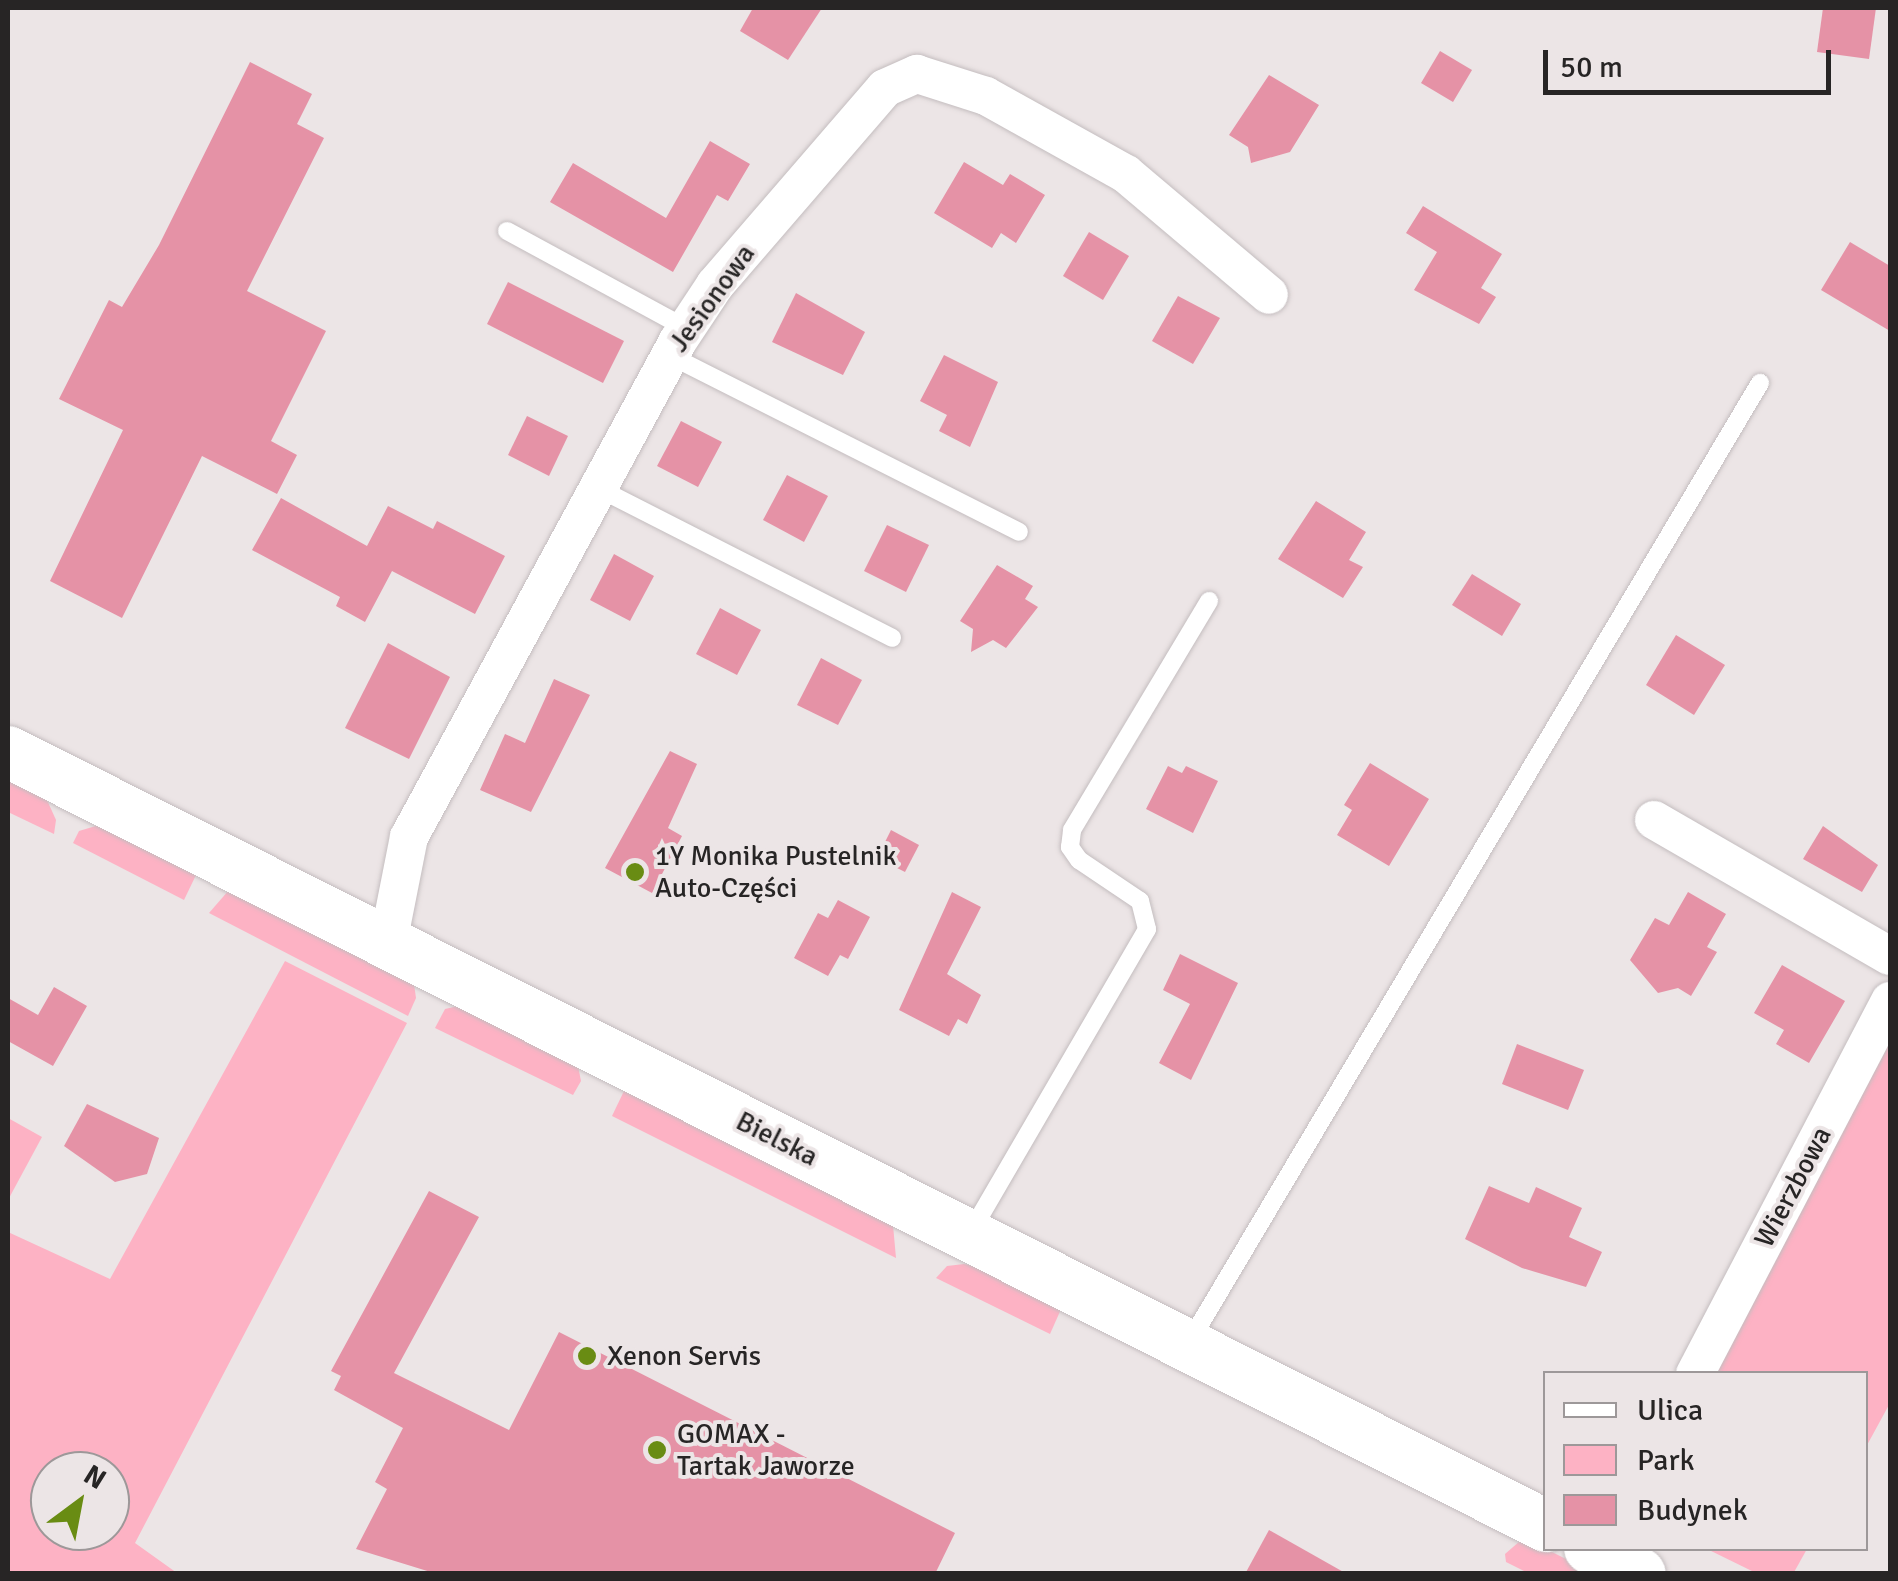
<!DOCTYPE html>
<meta charset="utf-8">
<style>
body{margin:0}
#map{position:relative;width:1898px;height:1581px;overflow:hidden;background:#ece5e6;font-family:Signika,sans-serif}
div>[style]{position:absolute}
.green>*{inset:0;background:#fdb2c4}
.building>*{inset:0;background:#e592a6}
.roads{filter:drop-shadow(0 0 2px #c4bdbf) drop-shadow(0 0 2px #c4bdbf)}
.lane>*{height:18px;margin:-9px;padding:0 9px;transform-origin:9px;border-radius:9px;background:#fff}
.street>*{height:38px;margin:-19px;padding:0 19px;transform-origin:19px;border-radius:19px;background:#fff}
.secondary>*{height:52px;margin:-26px;padding:0 26px;transform-origin:26px;border-radius:26px;background:#fff}
.dots>*{width:28px;height:28px;translate:-50% -50%;box-sizing:border-box;border:5px solid #ece5e6;border-radius:50%}
span{translate:-50% -50%;white-space:nowrap;text-align:center;line-height:1.15;-webkit-text-stroke:8px #ece5e6;paint-order:stroke}
.street-label{font-size:28px;color:#272525}
.poi-label{font-size:28px;color:#272525}
.left{translate:0 -50%;text-align:left}
.frame{position:absolute;inset:0;border:10px solid #272525;pointer-events:none}
.legend{position:absolute;left:1543px;top:1371px;width:325px;height:180px;box-sizing:border-box;background:#ece5e6;border:2px solid #9d9899;margin:0;padding:12px 18px;list-style:none;font-size:30px;color:#272525}
.legend li{display:flex;align-items:center;gap:20px;height:50px}
.legend b{width:50px;border:2px solid #9d9899}
.north{position:absolute;left:30px;top:1451px;width:100px;height:100px;box-sizing:border-box;background:#ece5e6;border:2px solid #9d9899;border-radius:50%;rotate:32deg;font-size:28px;font-weight:700;line-height:40px;text-align:center;color:#272525}
.north::after{content:'';display:block;margin:auto;width:35px;height:45px;background:#698c13;clip-path:polygon(50% 0,100% 100%,50% 72%,0 100%)}
.scale{position:absolute;left:1543px;top:50px;width:288px;height:45px;box-sizing:border-box;border:5px solid #272525;border-top:0;padding-left:12px;font-size:30px;line-height:35px;white-space:nowrap;color:#272525;-webkit-text-stroke:8px #ece5e6;paint-order:stroke}
</style>
<div id="map">
<div class="green">
<div style="clip-path:polygon(8px 776px,47px 800px,56px 820px,54px 834px,8px 812px)"></div>
<div style="clip-path:polygon(99px 825px,196px 875px,184px 900px,73px 843px,79px 831px)"></div>
<div style="clip-path:polygon(229px 890px,414px 984px,416px 998px,408px 1016px,209px 913px)"></div>
<div style="clip-path:polygon(evenodd,285px 961px,407px 1023px,135px 1543px,177px 1573px,8px 1573px,8px 1232px,110px 1279px,285px 961px,50px 1471px,110px 1471px,110px 1531px,50px 1531px,50px 1471px)"></div>
<div style="clip-path:polygon(458px 1006px,578px 1066px,581px 1081px,573px 1095px,435px 1028px,445px 1009px)"></div>
<div style="clip-path:polygon(1890px 1043px,1890px 1403px,1866px 1447px,1866px 1374px,1711px 1374px)"></div>
<div style="clip-path:polygon(624px 1091px,893px 1225px,896px 1258px,612px 1116px)"></div>
<div style="clip-path:polygon(8px 1118px,42px 1137px,8px 1200px)"></div>
<div style="clip-path:polygon(964px 1264px,992px 1270px,1062px 1307px,1050px 1334px,936px 1278px,947px 1266px)"></div>
<div style="clip-path:polygon(1520px 1541px,1536px 1544px,1594px 1573px,1528px 1573px,1506px 1562px,1505px 1554px)"></div>
<div style="clip-path:polygon(1707px 1549px,1807px 1549px,1793px 1574px,1756px 1573px)"></div>
</div>
<div class="building">
<div style="clip-path:polygon(753px 8px,822px 8px,788px 60px,740px 31px)"></div>
<div style="clip-path:polygon(1823px 8px,1876px 8px,1869px 59px,1817px 52px)"></div>
<div style="clip-path:polygon(1440px 51px,1472px 70px,1453px 102px,1421px 83px)"></div>
<div style="clip-path:polygon(250px 62px,312px 94px,297px 124px,324px 138px,247px 291px,326px 331px,271px 441px,297px 455px,277px 494px,202px 456px,122px 618px,50px 581px,123px 430px,59px 399px,109px 300px,122px 307px,159px 245px)"></div>
<div style="clip-path:polygon(1269px 75px,1319px 105px,1290px 152px,1251px 163px,1248px 147px,1229px 135px)"></div>
<div style="clip-path:polygon(710px 141px,750px 164px,728px 201px,717px 195px,673px 272px,550px 202px,573px 163px,666px 218px)"></div>
<div style="clip-path:polygon(964px 162px,1003px 185px,1010px 174px,1045px 195px,1016px 243px,1001px 233px,992px 248px,934px 213px)"></div>
<div style="clip-path:polygon(1423px 206px,1502px 254px,1481px 288px,1496px 297px,1479px 324px,1414px 290px,1437px 252px,1406px 233px)"></div>
<div style="clip-path:polygon(1089px 232px,1129px 256px,1103px 300px,1063px 276px)"></div>
<div style="clip-path:polygon(1850px 242px,1890px 266px,1890px 331px,1821px 290px)"></div>
<div style="clip-path:polygon(508px 282px,624px 341px,603px 383px,487px 324px)"></div>
<div style="clip-path:polygon(796px 293px,865px 332px,843px 375px,772px 342px)"></div>
<div style="clip-path:polygon(1178px 296px,1220px 318px,1193px 364px,1152px 341px)"></div>
<div style="clip-path:polygon(944px 355px,998px 382px,970px 447px,939px 431px,947px 415px,920px 401px)"></div>
<div style="clip-path:polygon(527px 416px,568px 436px,549px 476px,508px 455px)"></div>
<div style="clip-path:polygon(681px 421px,722px 442px,698px 487px,657px 466px)"></div>
<div style="clip-path:polygon(787px 475px,828px 496px,804px 542px,763px 520px)"></div>
<div style="clip-path:polygon(281px 498px,367px 546px,388px 506px,433px 529px,437px 521px,505px 556px,475px 614px,392px 571px,365px 622px,336px 606px,340px 597px,252px 550px)"></div>
<div style="clip-path:polygon(1316px 501px,1366px 532px,1349px 560px,1363px 567px,1343px 598px,1278px 559px)"></div>
<div style="clip-path:polygon(887px 525px,929px 545px,906px 592px,864px 571px)"></div>
<div style="clip-path:polygon(614px 554px,654px 576px,630px 621px,590px 600px)"></div>
<div style="clip-path:polygon(997px 565px,1033px 586px,1025px 599px,1038px 607px,1006px 648px,993px 640px,971px 652px,973px 629px,960px 621px)"></div>
<div style="clip-path:polygon(1472px 574px,1521px 604px,1502px 636px,1452px 605px)"></div>
<div style="clip-path:polygon(720px 608px,761px 630px,737px 675px,696px 654px)"></div>
<div style="clip-path:polygon(1676px 635px,1725px 665px,1694px 715px,1646px 685px)"></div>
<div style="clip-path:polygon(388px 643px,450px 677px,409px 759px,345px 728px)"></div>
<div style="clip-path:polygon(821px 658px,862px 680px,838px 725px,797px 705px)"></div>
<div style="clip-path:polygon(554px 679px,590px 695px,531px 812px,480px 790px,505px 734px,525px 743px)"></div>
<div style="clip-path:polygon(670px 751px,697px 764px,668px 828px,682px 836px,652px 893px,605px 868px)"></div>
<div style="clip-path:polygon(1370px 763px,1429px 799px,1389px 866px,1337px 835px,1352px 810px,1344px 805px)"></div>
<div style="clip-path:polygon(1168px 766px,1182px 773px,1186px 766px,1218px 781px,1193px 833px,1146px 809px)"></div>
<div style="clip-path:polygon(1823px 826px,1878px 865px,1862px 892px,1803px 859px)"></div>
<div style="clip-path:polygon(891px 830px,919px 845px,905px 872px,877px 858px)"></div>
<div style="clip-path:polygon(952px 892px,981px 907px,947px 974px,981px 995px,967px 1024px,958px 1019px,949px 1036px,899px 1010px)"></div>
<div style="clip-path:polygon(1688px 892px,1726px 914px,1707px 947px,1717px 952px,1691px 996px,1678px 988px,1658px 993px,1630px 960px,1655px 918px,1669px 925px)"></div>
<div style="clip-path:polygon(838px 900px,870px 917px,848px 959px,840px 955px,828px 976px,794px 958px,818px 913px,828px 918px)"></div>
<div style="clip-path:polygon(1180px 954px,1238px 983px,1191px 1080px,1159px 1063px,1190px 1004px,1163px 990px)"></div>
<div style="clip-path:polygon(1782px 965px,1845px 1001px,1809px 1063px,1776px 1044px,1784px 1030px,1754px 1013px)"></div>
<div style="clip-path:polygon(54px 987px,87px 1006px,53px 1066px,8px 1041px,8px 998px,38px 1015px)"></div>
<div style="clip-path:polygon(1517px 1044px,1584px 1070px,1568px 1110px,1502px 1084px)"></div>
<div style="clip-path:polygon(87px 1104px,159px 1138px,147px 1174px,115px 1182px,64px 1146px)"></div>
<div style="clip-path:polygon(1489px 1186px,1529px 1203px,1536px 1187px,1582px 1208px,1569px 1237px,1602px 1252px,1586px 1287px,1522px 1268px,1465px 1239px)"></div>
<div style="clip-path:polygon(429px 1191px,479px 1217px,394px 1373px,509px 1430px,559px 1332px,955px 1533px,935px 1574px,437px 1574px,356px 1549px,387px 1489px,375px 1482px,403px 1428px,334px 1390px,341px 1376px,331px 1371px)"></div>
<div style="clip-path:polygon(1269px 1530px,1347px 1574px,1245px 1574px)"></div>
</div>
<div class="roads">
<div class="lane">
<div style="left:507px;top:231px;width:204px;rotate:28.5deg"></div>
<div style="left:669px;top:355px;width:392px;rotate:26.8deg"></div>
<div style="left:598px;top:488px;width:330px;rotate:27deg"></div>
<div style="left:972px;top:1230px;width:348px;rotate:-59.8deg"></div>
<div style="left:1147px;top:929px;width:29px;rotate:-104deg"></div>
<div style="left:1140px;top:901px;width:73px;rotate:-146.1deg"></div>
<div style="left:1079px;top:860px;width:16px;rotate:-125deg"></div>
<div style="left:1070px;top:847px;width:17px;rotate:-83deg"></div>
<div style="left:1072px;top:830px;width:267px;rotate:-59.1deg"></div>
<div style="left:1190px;top:1341px;width:1115px;rotate:-59.25deg"></div>
</div>
<div class="street">
<div style="left:1654px;top:820px;width:272px;rotate:30deg"></div>
<div style="left:388px;top:943px;width:108px;rotate:-78.8deg"></div>
<div style="left:409px;top:837px;width:564px;rotate:-61.53deg"></div>
<div style="left:678px;top:341px;width:67px;rotate:-56.5deg"></div>
<div style="left:715px;top:285px;width:260px;rotate:-49.2deg"></div>
<div style="left:885px;top:88px;width:35px;rotate:-24deg"></div>
<div style="left:917px;top:74px;width:72px;rotate:17.7deg"></div>
<div style="left:986px;top:96px;width:160px;rotate:29.1deg"></div>
<div style="left:1126px;top:174px;width:187px;rotate:40.2deg"></div>
<div style="left:1695px;top:1374px;width:421px;rotate:-62.4deg"></div>
</div>
<div class="secondary">
<div style="left:8px;top:752px;width:1722px;rotate:26.71deg"></div>
<div style="left:1590px;top:1548px;width:56px;rotate:27.5deg"></div>
</div>
</div>
<div class="dots">
<div style="left:635px;top:872px;background:#698c13"></div>
<div style="left:587px;top:1356px;background:#698c13"></div>
<div style="left:657px;top:1450px;background:#698c13"></div>
</div>
<div class="street-label">
<span style="left:712px;top:298px;rotate:-54deg">Jesionowa</span>
<span style="left:777px;top:1139px;rotate:27deg">Bielska</span>
<span style="left:1793px;top:1187px;rotate:-62deg">Wierzbowa</span>
</div>
<div class="poi-label">
<span class="left" style="left:655px;top:872px">1Y Monika Pustelnik<br>Auto-Części</span>
<span class="left" style="left:607px;top:1356px">Xenon Servis</span>
<span class="left" style="left:677px;top:1450px">GOMAX -<br>Tartak Jaworze</span>
</div>
<div class="frame"></div>
<ul class="legend">
<li><b style="height:12px;background:#fff"></b>Ulica</li>
<li><b style="height:28px;background:#fdb2c4"></b>Park</li>
<li><b style="height:28px;background:#e592a6"></b>Budynek</li>
</ul>
<div class="north">N</div>
<div class="scale">50 m</div>
</div>
